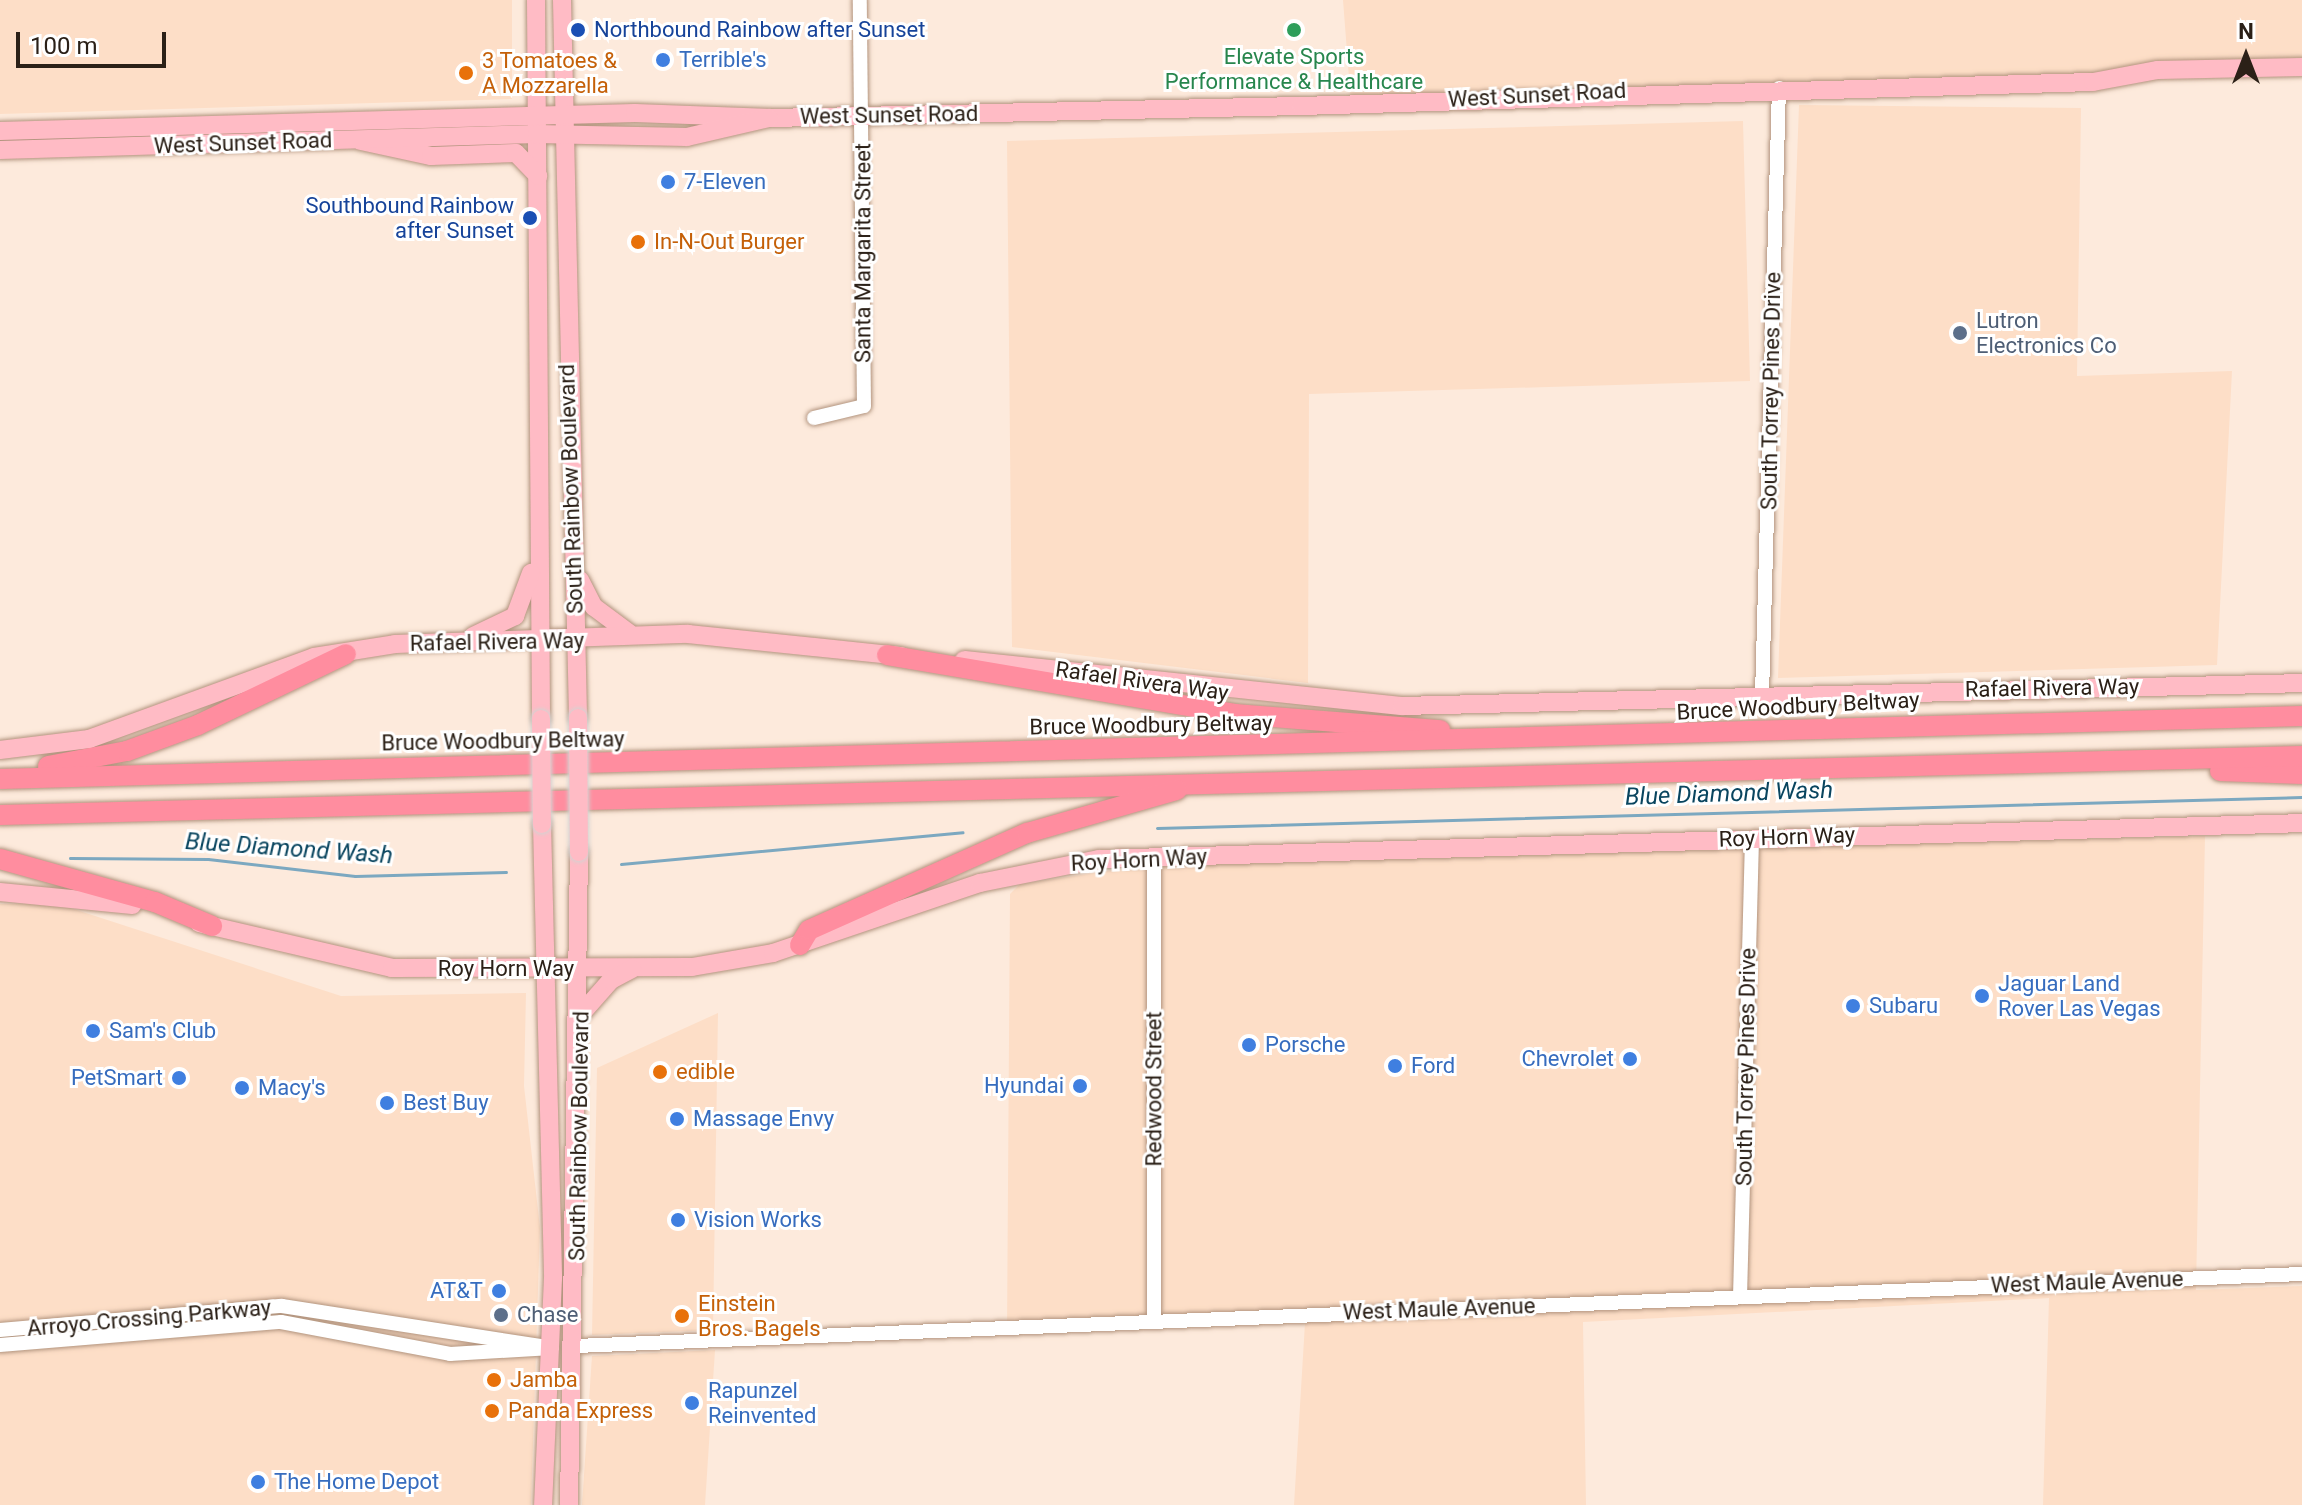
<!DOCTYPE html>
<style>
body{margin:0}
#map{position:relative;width:2302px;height:1505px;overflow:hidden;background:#fdeadc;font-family:Roboto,sans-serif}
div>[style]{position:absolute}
.built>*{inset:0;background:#fddec7}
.stream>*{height:3px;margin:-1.5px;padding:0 1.5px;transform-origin:1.5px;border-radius:1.5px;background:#7ca8c0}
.roads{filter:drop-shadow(0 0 2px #b2947e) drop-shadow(0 0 2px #b2947e)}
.minor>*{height:14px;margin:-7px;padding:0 7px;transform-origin:7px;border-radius:7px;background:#fff}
.major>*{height:18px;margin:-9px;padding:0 9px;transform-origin:9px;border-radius:9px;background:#ffbbc5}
.highway>*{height:20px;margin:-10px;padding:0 10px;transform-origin:10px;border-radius:10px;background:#ff8d9f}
.bridges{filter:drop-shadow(0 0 2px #d5d2d1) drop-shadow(0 0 2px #d5d2d1)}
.major-bridge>*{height:18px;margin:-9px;padding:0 9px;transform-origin:9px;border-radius:9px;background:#ffbbc5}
.dots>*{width:22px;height:22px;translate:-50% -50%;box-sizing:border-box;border:4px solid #fff;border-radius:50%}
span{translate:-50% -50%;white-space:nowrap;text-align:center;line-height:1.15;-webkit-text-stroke:6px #fff;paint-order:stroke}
.transit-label{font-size:22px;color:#164399}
.left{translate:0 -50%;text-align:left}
.right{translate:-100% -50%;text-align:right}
.leisure-label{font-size:22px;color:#27864d}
.food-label{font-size:22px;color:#c56008}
.shop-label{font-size:22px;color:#366cbe}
.street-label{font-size:22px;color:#2b2017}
.service-label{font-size:22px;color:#4e5e75}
.water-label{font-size:24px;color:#09455f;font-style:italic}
.north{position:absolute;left:2206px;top:16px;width:80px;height:80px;-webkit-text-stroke:6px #fff;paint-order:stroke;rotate:0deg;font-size:22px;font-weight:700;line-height:32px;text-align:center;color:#2b2017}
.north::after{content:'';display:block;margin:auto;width:28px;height:36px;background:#2b2017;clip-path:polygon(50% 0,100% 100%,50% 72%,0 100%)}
.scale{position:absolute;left:16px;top:32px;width:150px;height:36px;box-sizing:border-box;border:4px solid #2b2017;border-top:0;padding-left:10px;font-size:24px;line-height:28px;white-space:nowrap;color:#2b2017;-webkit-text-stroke:6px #fff;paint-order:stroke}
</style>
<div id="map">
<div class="built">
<div style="clip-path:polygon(0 0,512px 0,512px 99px,0 114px)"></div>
<div style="clip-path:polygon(1343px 0,2302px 0,2302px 67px,1351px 104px)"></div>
<div style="clip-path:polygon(1799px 105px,2081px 108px,2077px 376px,2232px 371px,2217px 665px,1778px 678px)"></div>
<div style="clip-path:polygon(1743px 121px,1750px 381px,1309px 394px,1308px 683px,1012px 647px,1007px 141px)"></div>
<div style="clip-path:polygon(2205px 836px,2196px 1290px,2302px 1286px,2302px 1505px,2043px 1505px,2049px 1298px,1583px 1322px,1586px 1505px,1294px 1505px,1305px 1323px,1007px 1332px,1010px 894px,1020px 884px,1169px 862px)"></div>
<div style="clip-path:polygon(55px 903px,341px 996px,526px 993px,524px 1086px,540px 1228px,531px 1505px,0 1505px,0 904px)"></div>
<div style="clip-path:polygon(718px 1013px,713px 1330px,592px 1335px,597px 1068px)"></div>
<div style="clip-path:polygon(715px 1350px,705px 1505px,582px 1505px,592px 1356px)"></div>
</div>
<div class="stream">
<div style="left:1157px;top:828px;width:1145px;rotate:-1.55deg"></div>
<div style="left:70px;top:858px;width:138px;rotate:0.4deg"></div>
<div style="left:208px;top:859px;width:148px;rotate:6.6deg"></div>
<div style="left:355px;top:876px;width:151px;rotate:-1.5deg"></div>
<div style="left:621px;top:864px;width:343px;rotate:-5.3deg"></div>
</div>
<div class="roads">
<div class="minor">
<div style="left:814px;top:418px;width:51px;rotate:-13.5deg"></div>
<div style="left:864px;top:406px;width:406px;rotate:-90.6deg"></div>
<div style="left:1762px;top:695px;width:607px;rotate:-88.4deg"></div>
<div style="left:1154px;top:858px;width:463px;rotate:90deg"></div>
<div style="left:1740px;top:1297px;width:459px;rotate:-88.5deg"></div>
<div style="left:0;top:1330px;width:283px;rotate:-4.9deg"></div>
<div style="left:282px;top:1306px;width:273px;rotate:8.8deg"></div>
<div style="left:0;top:1345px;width:282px;rotate:-4.7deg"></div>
<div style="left:281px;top:1322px;width:172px;rotate:10.7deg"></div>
<div style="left:450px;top:1354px;width:102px;rotate:-3.4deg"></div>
<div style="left:576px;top:1346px;width:1728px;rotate:-2.39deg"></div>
</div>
<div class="major">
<div style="left:536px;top:0;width:719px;rotate:89.6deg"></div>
<div style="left:562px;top:0;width:718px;rotate:88.72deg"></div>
<div style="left:0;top:131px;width:635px;rotate:-1.62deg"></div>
<div style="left:635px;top:113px;width:136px;rotate:2.1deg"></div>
<div style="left:771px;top:118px;width:530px;rotate:-1.3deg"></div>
<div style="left:1301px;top:106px;width:792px;rotate:-1.74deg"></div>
<div style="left:2093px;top:82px;width:66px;rotate:-10.5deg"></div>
<div style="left:2158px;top:70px;width:144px;rotate:-1.2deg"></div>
<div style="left:361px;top:141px;width:72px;rotate:12.1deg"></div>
<div style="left:431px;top:156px;width:85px;rotate:-2deg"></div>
<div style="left:516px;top:153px;width:32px;rotate:46deg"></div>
<div style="left:0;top:150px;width:537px;rotate:-1.71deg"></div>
<div style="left:537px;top:134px;width:150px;rotate:1.1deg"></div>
<div style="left:687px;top:137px;width:84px;rotate:-13deg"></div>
<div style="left:580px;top:580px;width:30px;rotate:63deg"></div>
<div style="left:594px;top:607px;width:44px;rotate:36.6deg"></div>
<div style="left:473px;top:636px;width:47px;rotate:-25.5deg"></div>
<div style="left:515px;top:616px;width:46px;rotate:-69.6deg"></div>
<div style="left:964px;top:660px;width:440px;rotate:6deg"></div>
<div style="left:1402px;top:706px;width:900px;rotate:-1.46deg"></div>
<div style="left:0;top:750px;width:90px;rotate:-7deg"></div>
<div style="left:89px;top:739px;width:239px;rotate:-20deg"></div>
<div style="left:314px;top:657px;width:82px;rotate:-9.1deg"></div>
<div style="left:395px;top:644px;width:293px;rotate:-2deg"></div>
<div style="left:688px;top:634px;width:215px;rotate:5.9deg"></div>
<div style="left:542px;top:824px;width:454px;rotate:88.6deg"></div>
<div style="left:553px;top:1278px;width:227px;rotate:92.5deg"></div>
<div style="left:0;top:892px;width:133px;rotate:5.6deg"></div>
<div style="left:199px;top:923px;width:198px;rotate:13.1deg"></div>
<div style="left:392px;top:968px;width:300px;rotate:-0.2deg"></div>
<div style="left:692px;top:967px;width:82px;rotate:-9.8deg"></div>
<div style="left:773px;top:953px;width:219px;rotate:-18.7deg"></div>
<div style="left:980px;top:883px;width:121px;rotate:-11.4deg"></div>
<div style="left:1099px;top:859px;width:1204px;rotate:-1.71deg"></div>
<div style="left:581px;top:1014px;width:45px;rotate:-48.6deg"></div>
<div style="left:611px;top:980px;width:24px;rotate:-28deg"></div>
<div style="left:569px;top:1505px;width:653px;rotate:-89.12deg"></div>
</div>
<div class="highway">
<div style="left:887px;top:655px;width:353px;rotate:9.6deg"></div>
<div style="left:1235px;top:714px;width:206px;rotate:4.5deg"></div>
<div style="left:48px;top:766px;width:80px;rotate:-10.8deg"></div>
<div style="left:127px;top:751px;width:76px;rotate:-20.1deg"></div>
<div style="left:198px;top:725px;width:164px;rotate:-25.6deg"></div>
<div style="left:2220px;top:771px;width:82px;rotate:2.1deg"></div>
<div style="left:0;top:779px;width:2303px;rotate:-1.57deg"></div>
<div style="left:0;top:815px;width:2303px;rotate:-1.47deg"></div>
<div style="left:0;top:859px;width:161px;rotate:15.5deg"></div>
<div style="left:155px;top:902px;width:62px;rotate:22.8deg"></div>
<div style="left:800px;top:945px;width:17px;rotate:-59deg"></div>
<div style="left:809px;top:930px;width:239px;rotate:-24deg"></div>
<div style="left:1027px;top:833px;width:156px;rotate:-16deg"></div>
</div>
</div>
<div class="bridges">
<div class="major-bridge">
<div style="left:578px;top:718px;width:134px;rotate:89.6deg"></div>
<div style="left:541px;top:719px;width:105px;rotate:89.5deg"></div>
</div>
</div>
<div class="dots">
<div style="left:578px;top:30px;background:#1a4fb4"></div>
<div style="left:1294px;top:30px;background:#2e9e5b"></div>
<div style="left:663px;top:60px;background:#3f7fe0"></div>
<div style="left:466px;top:73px;background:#e8710a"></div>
<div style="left:668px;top:182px;background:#3f7fe0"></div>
<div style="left:530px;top:218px;background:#1a4fb4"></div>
<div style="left:638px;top:242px;background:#e8710a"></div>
<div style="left:1960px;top:333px;background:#5c6f8a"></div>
<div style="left:1982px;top:996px;background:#3f7fe0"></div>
<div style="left:1853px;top:1006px;background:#3f7fe0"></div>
<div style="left:93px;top:1031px;background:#3f7fe0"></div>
<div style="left:1249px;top:1045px;background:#3f7fe0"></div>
<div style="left:1630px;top:1059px;background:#3f7fe0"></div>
<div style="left:1395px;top:1066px;background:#3f7fe0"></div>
<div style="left:660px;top:1072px;background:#e8710a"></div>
<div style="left:179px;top:1078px;background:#3f7fe0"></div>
<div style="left:1080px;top:1086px;background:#3f7fe0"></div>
<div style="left:242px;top:1088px;background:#3f7fe0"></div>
<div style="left:387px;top:1103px;background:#3f7fe0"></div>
<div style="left:677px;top:1119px;background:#3f7fe0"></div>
<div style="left:678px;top:1220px;background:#3f7fe0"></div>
<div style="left:499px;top:1291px;background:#3f7fe0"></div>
<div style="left:501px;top:1315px;background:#5c6f8a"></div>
<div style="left:682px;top:1316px;background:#e8710a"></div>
<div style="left:494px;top:1380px;background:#e8710a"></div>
<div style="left:692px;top:1403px;background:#3f7fe0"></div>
<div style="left:492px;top:1411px;background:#e8710a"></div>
<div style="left:258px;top:1482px;background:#3f7fe0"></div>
</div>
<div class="transit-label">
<span class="left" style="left:594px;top:30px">Northbound Rainbow after Sunset</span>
<span class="right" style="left:514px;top:218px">Southbound Rainbow<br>after Sunset</span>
</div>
<div class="leisure-label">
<span style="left:1294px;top:69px">Elevate Sports<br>Performance &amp; Healthcare</span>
</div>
<div class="food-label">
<span class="left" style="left:482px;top:73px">3 Tomatoes &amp;<br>A Mozzarella</span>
<span class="left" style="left:654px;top:242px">In-N-Out Burger</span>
<span class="left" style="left:676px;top:1072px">edible</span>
<span class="left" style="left:698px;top:1316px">Einstein<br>Bros. Bagels</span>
<span class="left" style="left:510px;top:1380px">Jamba</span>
<span class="left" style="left:508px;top:1411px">Panda Express</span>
</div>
<div class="shop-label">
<span class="left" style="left:679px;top:60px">Terrible's</span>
<span class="left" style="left:684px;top:182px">7-Eleven</span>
<span class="left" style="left:1998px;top:996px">Jaguar Land<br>Rover Las Vegas</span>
<span class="left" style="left:1869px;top:1006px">Subaru</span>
<span class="left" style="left:109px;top:1031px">Sam's Club</span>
<span class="left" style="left:1265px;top:1045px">Porsche</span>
<span class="right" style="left:1614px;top:1059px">Chevrolet</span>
<span class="left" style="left:1411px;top:1066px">Ford</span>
<span class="right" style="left:163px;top:1078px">PetSmart</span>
<span class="right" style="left:1064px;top:1086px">Hyundai</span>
<span class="left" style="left:258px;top:1088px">Macy's</span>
<span class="left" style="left:403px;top:1103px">Best Buy</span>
<span class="left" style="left:693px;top:1119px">Massage Envy</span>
<span class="left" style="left:694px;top:1220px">Vision Works</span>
<span class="right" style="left:483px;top:1291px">AT&amp;T</span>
<span class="left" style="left:708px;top:1403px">Rapunzel<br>Reinvented</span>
<span class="left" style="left:274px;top:1482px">The Home Depot</span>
</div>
<div class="street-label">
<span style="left:1537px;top:95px;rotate:-3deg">West Sunset Road</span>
<span style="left:889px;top:115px;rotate:-1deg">West Sunset Road</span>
<span style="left:243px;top:143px;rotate:-2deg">West Sunset Road</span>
<span style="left:863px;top:253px;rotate:-90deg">Santa Margarita Street</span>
<span style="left:1771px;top:391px;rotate:-89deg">South Torrey Pines Drive</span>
<span style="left:571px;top:489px;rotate:-92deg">South Rainbow Boulevard</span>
<span style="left:497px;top:642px;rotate:-1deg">Rafael Rivera Way</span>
<span style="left:1142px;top:681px;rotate:8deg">Rafael Rivera Way</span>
<span style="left:2052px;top:688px;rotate:-1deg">Rafael Rivera Way</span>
<span style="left:1798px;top:706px;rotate:-3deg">Bruce Woodbury Beltway</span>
<span style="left:1151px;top:725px;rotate:-1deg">Bruce Woodbury Beltway</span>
<span style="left:503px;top:741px;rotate:-1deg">Bruce Woodbury Beltway</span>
<span style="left:1787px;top:837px;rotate:-2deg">Roy Horn Way</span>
<span style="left:1139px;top:860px;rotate:-3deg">Roy Horn Way</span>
<span style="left:506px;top:969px">Roy Horn Way</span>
<span style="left:1746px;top:1067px;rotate:-89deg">South Torrey Pines Drive</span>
<span style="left:1154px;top:1089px;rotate:-90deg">Redwood Street</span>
<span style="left:579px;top:1136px;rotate:-89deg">South Rainbow Boulevard</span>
<span style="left:2087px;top:1282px;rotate:-2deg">West Maule Avenue</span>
<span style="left:1439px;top:1309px;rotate:-2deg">West Maule Avenue</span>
<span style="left:149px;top:1318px;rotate:-5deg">Arroyo Crossing Parkway</span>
</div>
<div class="service-label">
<span class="left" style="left:1976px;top:333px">Lutron<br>Electronics Co</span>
<span class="left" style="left:517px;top:1315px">Chase</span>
</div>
<div class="water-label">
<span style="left:1729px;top:794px;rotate:-2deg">Blue Diamond Wash</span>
<span style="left:289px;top:849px;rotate:4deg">Blue Diamond Wash</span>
</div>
<div class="north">N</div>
<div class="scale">100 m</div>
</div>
